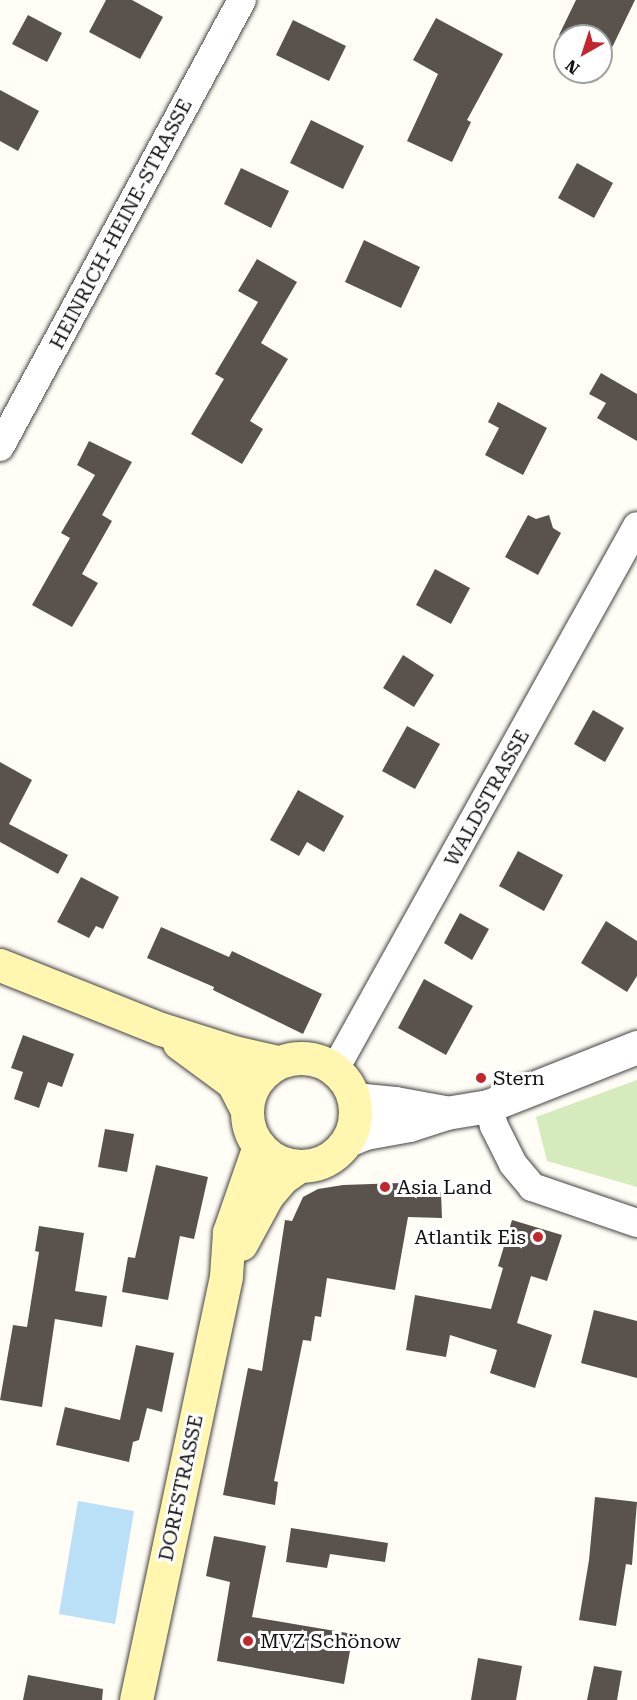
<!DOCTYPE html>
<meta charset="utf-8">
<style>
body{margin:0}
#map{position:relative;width:637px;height:1700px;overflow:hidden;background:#fffdf5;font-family:"Roboto Serif",serif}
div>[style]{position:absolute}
.green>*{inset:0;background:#d5ebbd}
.water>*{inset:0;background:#b9e0f7}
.building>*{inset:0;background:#5a524d}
.roads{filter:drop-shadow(0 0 2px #444) drop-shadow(0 0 2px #444)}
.minor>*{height:28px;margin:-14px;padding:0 14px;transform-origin:14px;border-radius:14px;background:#fff}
.tertiary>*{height:33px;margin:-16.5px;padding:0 16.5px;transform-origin:16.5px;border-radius:16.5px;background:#fff}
.secondary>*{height:33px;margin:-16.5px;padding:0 16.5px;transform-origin:16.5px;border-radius:16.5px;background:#fff6b0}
.secondary>.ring{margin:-16.5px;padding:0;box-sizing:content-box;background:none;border:33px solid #fff6b0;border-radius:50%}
.dots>*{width:16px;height:16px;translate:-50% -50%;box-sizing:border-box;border:3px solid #fff;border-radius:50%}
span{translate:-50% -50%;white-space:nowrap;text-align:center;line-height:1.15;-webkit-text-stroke:6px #fff;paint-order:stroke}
.street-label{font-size:20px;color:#111}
.poi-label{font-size:20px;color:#111}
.left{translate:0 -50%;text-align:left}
.right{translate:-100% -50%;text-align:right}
.north{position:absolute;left:553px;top:24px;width:60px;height:60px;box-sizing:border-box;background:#fff;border:2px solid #a0a0a0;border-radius:50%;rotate:219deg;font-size:16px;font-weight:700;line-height:24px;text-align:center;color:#111}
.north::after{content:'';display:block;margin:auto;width:21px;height:27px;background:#c4262e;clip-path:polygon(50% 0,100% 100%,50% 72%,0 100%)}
</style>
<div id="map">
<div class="green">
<div style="clip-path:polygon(637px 1080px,637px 1187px,547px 1161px,536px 1117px)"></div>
</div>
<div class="water">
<div style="clip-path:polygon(78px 1501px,134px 1511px,115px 1624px,59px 1614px)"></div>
</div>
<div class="building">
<div style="clip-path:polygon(106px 0,132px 0,163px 17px,140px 59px,89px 32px)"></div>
<div style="clip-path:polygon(576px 0,635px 0,607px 58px,601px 55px,601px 36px,565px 38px,559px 35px)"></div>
<div style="clip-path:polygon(28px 15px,62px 33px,47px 62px,12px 44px)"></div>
<div style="clip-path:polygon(436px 18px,503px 54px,467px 120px,471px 122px,452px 162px,407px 141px,438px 74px,413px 60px)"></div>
<div style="clip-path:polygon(293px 20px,346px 46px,329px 81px,276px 55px)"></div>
<div style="clip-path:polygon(0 90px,39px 111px,18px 151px,0 141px)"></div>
<div style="clip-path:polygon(311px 120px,364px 146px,343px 189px,290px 163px)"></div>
<div style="clip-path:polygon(577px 163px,613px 183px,594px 218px,558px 198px)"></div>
<div style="clip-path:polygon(241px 168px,289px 191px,271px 228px,224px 204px)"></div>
<div style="clip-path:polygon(364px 240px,420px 267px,401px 308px,345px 282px)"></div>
<div style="clip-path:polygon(257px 259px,297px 282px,261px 343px,288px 359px,250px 421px,263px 429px,242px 464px,191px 434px,224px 379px,215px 374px,258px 302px,238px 291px)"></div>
<div style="clip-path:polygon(601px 373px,637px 394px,637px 441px,597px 418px,606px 403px,589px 394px)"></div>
<div style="clip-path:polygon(498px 402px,547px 428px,523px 475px,485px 455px,499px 428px,488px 422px)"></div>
<div style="clip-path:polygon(89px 441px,132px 462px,102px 515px,112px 521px,82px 574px,98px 583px,72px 627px,32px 605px,70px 538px,61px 533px,95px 475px,77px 465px)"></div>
<div style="clip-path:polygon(528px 515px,536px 519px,549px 515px,553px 528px,561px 533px,538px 575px,505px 557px)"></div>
<div style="clip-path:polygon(435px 569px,470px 588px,451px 624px,416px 605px)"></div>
<div style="clip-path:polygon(403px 655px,434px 675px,414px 707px,383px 688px)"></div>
<div style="clip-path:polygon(593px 710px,624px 728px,605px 762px,574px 744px)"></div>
<div style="clip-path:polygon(407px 726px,440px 744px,415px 789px,382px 771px)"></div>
<div style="clip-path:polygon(0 762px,32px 780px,9px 824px,68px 855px,58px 874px,0 842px)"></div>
<div style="clip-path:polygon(298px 790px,344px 816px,324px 852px,307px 842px,299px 856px,270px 840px)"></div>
<div style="clip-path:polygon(518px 851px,563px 875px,544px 911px,499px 886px)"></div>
<div style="clip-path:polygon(81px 877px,119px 897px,103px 929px,96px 926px,89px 938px,57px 922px)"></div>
<div style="clip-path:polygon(460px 913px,489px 929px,472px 960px,444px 943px)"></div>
<div style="clip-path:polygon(606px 921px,637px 941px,637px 976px,627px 992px,581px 963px)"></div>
<div style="clip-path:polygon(161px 927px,229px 957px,232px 951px,322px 994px,303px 1034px,213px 990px,214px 987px,147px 958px)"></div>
<div style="clip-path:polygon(424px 979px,473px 1006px,446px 1055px,398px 1028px)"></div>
<div style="clip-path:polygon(23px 1035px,74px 1054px,62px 1087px,48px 1082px,39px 1108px,14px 1099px,23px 1072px,11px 1068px)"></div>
<div style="clip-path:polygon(105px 1129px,134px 1134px,127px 1172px,98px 1167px)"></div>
<div style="clip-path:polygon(156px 1165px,208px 1177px,194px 1239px,180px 1236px,168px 1300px,122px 1292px,128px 1257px,135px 1258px)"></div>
<div style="clip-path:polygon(401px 1183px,441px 1192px,442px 1218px,408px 1217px,395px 1290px,327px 1278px,321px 1317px,315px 1316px,311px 1341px,303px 1340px,274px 1481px,278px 1482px,275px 1505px,223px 1495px,248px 1368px,262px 1371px,285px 1220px,292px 1221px,303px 1197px,318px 1189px,343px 1185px)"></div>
<div style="clip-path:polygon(512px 1220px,562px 1235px,547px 1281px,531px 1276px,517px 1323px,552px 1335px,535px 1388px,490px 1373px,497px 1350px,450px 1335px,446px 1357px,406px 1350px,415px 1295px,491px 1309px,503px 1268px,498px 1266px)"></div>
<div style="clip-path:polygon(39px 1226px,84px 1233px,75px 1291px,107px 1296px,102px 1327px,55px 1319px,42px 1407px,0 1400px,13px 1325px,27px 1327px,39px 1252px,35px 1251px)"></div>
<div style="clip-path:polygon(594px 1310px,637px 1321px,637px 1378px,581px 1363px)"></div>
<div style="clip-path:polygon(136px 1345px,174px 1353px,162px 1412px,147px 1408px,139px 1440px,133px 1442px,129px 1462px,56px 1445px,65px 1407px,120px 1420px)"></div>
<div style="clip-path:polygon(595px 1497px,637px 1502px,632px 1565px,626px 1564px,616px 1626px,579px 1620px,589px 1560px)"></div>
<div style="clip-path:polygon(291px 1528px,388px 1543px,385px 1562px,330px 1554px,327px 1568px,286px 1562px)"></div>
<div style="clip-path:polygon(214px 1536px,266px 1546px,252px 1617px,353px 1634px,344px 1684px,217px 1661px,230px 1582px,206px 1576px)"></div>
<div style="clip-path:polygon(478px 1658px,522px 1666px,516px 1700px,471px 1700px)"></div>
<div style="clip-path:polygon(594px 1666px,622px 1671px,617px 1700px,587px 1700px)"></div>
<div style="clip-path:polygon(28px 1675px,103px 1689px,102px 1700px,23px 1700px)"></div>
</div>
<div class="roads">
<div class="minor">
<div style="left:0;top:447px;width:508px;rotate:-61.57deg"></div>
<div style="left:335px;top:1069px;width:621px;rotate:-60.92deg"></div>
<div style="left:488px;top:1106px;width:21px;rotate:73deg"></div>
<div style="left:494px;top:1126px;width:42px;rotate:63.4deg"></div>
<div style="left:513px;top:1164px;width:30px;rotate:50deg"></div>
<div style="left:532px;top:1187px;width:111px;rotate:18.9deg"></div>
</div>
<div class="tertiary">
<div style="left:354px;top:1099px;width:41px;rotate:5.6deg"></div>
<div style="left:395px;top:1103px;width:50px;rotate:10.4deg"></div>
<div style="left:348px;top:1140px;width:18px;rotate:-22deg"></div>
<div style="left:365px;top:1133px;width:45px;rotate:-10.3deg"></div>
<div style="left:409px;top:1125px;width:39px;rotate:-18deg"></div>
<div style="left:446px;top:1113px;width:43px;rotate:-9.5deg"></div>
<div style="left:488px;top:1106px;width:160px;rotate:-21.6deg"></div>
</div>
<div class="secondary">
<div style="left:0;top:965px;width:173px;rotate:21.7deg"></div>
<div style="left:161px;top:1029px;width:77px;rotate:17.5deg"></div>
<div style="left:234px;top:1052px;width:45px;rotate:12.8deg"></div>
<div style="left:179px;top:1043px;width:67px;rotate:36.5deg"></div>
<div style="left:233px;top:1083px;width:31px;rotate:63deg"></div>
<div class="ring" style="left:247px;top:1058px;width:75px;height:75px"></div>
<div style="left:241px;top:1244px;width:55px;rotate:-61.6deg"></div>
<div style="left:267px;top:1196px;width:23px;rotate:-50deg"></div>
<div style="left:282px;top:1178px;width:21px;rotate:-35deg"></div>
<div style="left:136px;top:1700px;width:433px;rotate:-78deg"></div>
<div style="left:226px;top:1276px;width:44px;rotate:-86.1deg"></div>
<div style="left:229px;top:1232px;width:91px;rotate:-70.8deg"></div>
</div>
</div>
<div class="dots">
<div style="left:481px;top:1078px;background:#c4262e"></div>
<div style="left:385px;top:1187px;background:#c4262e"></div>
<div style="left:538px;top:1237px;background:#c4262e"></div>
<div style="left:248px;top:1641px;background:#c4262e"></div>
</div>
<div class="street-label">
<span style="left:121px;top:224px;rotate:-62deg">HEINRICH-HEINE-STRASSE</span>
<span style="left:487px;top:798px;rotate:-61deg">WALDSTRASSE</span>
<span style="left:181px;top:1488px;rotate:-78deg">DORFSTRASSE</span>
</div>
<div class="poi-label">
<span class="left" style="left:493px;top:1078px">Stern</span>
<span class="left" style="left:397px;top:1187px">Asia Land</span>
<span class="right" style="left:526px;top:1237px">Atlantik Eis</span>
<span class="left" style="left:260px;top:1641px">MVZ Schönow</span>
</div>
<div class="north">N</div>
</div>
